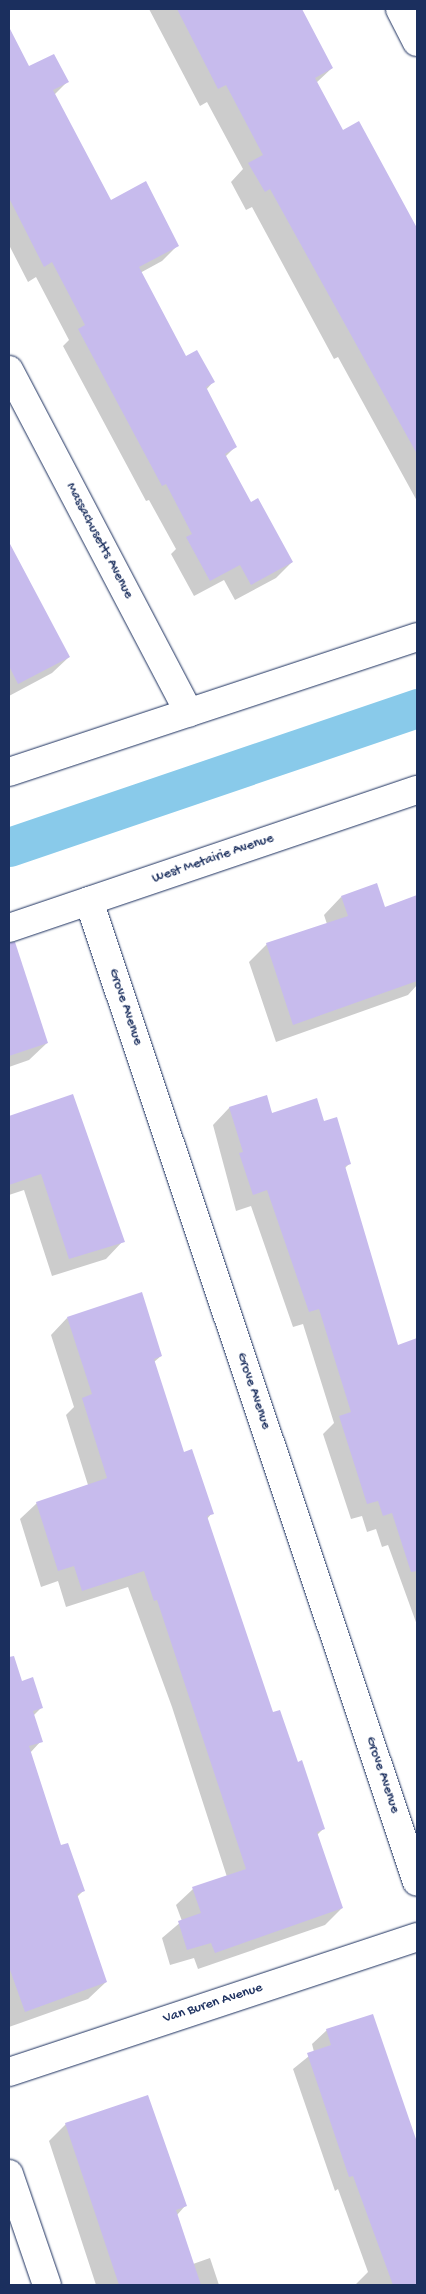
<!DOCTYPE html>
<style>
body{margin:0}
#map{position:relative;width:426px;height:2294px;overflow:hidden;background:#fff;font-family:"Gochi Hand",sans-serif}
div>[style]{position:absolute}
.shadow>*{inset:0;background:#0003}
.canal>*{height:39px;margin:-19.5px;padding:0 19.5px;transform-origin:19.5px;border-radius:19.5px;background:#89caea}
.building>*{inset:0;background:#c7bbed}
.roads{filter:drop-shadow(0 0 1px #1b2f5e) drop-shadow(0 0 1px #1b2f5e)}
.minor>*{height:28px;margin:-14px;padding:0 14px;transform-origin:14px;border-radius:14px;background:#fff}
.secondary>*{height:28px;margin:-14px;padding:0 14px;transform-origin:14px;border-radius:14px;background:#fff}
span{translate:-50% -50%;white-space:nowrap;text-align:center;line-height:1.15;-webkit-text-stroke:4px #fff;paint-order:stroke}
.street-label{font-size:14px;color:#1b2f5e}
.frame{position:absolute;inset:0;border:10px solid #1b2f5e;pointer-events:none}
</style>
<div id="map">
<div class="shadow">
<div style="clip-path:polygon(149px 9px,300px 9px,332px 68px,316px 83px,342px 132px,359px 123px,417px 233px,417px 501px,338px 357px,334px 359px,252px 207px,246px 210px,231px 182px,243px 169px,207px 102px,200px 106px)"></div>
<div style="clip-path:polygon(9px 30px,28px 68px,67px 82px,54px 95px,110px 202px,178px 245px,162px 261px,140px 273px,185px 358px,213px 382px,206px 390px,235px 447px,225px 457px,250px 504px,292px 562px,276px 578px,235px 600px,224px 580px,194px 596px,171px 554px,176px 549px,149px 500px,146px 501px,63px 346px,69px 340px,36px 277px,28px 282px,9px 245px)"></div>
<div style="clip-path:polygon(9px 543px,69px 657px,52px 673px,9px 696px)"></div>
<div style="clip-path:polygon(341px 897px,384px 908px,417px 897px,417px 985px,408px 995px,276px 1042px,249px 962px,267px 944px,327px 924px,324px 915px)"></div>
<div style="clip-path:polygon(26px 980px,47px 1043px,29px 1060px,9px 1067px,9px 986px)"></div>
<div style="clip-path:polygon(72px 1096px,123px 1241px,106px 1259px,52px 1276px,24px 1190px,9px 1195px,9px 1117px)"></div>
<div style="clip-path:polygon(266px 1097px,272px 1114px,324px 1122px,350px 1163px,344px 1169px,397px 1346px,417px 1340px,417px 1625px,388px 1545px,382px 1547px,376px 1529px,367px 1532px,362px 1516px,351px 1519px,323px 1434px,334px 1423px,303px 1324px,293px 1327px,251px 1206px,236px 1211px,213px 1125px,229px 1108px)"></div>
<div style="clip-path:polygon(67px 1318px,161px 1356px,154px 1362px,183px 1453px,212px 1513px,207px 1519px,272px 1714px,324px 1828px,317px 1835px,342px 1908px,325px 1925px,198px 1969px,194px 1958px,170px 1965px,162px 1938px,182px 1921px,176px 1905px,193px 1889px,227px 1877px,172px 1707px,128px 1587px,66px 1607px,58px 1581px,41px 1587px,20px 1519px,37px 1503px,88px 1485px,66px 1415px,74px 1407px,51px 1335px)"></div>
<div style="clip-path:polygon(9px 1680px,11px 1686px,41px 1708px,33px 1716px,41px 1741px,30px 1753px,60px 1847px,83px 1891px,77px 1897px,106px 1982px,88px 1999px,9px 2027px)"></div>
<div style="clip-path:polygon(372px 2015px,417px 2144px,417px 2285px,355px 2285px,368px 2272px,338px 2189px,335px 2191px,293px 2069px,314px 2052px,312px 2044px,327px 2030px)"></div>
<div style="clip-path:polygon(66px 2124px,185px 2206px,177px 2215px,193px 2264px,210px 2258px,219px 2285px,96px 2285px,49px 2141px)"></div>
</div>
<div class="canal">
<div style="left:9px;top:847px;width:431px;rotate:-18.8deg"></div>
</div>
<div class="building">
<div style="clip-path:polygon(177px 9px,302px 9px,333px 68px,315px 78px,343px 130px,359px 121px,417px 228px,417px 454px,270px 189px,265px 192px,248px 163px,263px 155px,226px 85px,218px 89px)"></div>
<div style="clip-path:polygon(9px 27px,29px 66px,54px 54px,69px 82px,53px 90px,111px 200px,146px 181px,179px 246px,139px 267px,186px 356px,197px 350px,215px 382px,206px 387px,237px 447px,225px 454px,251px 502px,258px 498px,293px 562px,251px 585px,240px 565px,210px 581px,186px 537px,192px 534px,166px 484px,162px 486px,78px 329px,85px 325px,52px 262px,44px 267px,9px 198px)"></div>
<div style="clip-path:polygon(9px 542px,70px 657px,18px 684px,9px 666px)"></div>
<div style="clip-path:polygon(377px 883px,385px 907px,417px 895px,417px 981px,293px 1025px,266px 943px,348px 916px,341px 896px)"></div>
<div style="clip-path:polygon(15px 942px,48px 1043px,9px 1056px,9px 943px)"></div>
<div style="clip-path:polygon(73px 1094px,125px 1242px,69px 1259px,41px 1174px,9px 1185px,9px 1116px)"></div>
<div style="clip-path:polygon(267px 1095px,272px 1113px,317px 1098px,324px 1121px,337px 1117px,351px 1164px,345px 1166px,398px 1345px,417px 1338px,417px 1571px,411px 1572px,392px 1513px,383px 1516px,378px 1501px,367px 1504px,339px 1416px,351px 1412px,319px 1309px,309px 1312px,267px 1190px,253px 1195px,239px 1153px,243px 1152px,229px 1107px)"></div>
<div style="clip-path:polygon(142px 1292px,162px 1356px,154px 1359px,184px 1452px,192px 1449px,214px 1514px,207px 1516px,273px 1712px,280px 1710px,298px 1762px,302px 1760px,325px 1829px,317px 1832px,343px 1908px,215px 1953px,211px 1943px,187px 1950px,178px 1921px,201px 1913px,192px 1887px,246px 1869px,157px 1600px,154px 1601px,144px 1571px,82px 1591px,74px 1566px,58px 1571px,36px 1502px,107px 1478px,82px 1398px,92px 1394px,67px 1317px)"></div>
<div style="clip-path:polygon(14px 1656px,22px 1681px,33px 1677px,43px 1708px,33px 1711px,43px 1742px,29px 1746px,61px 1845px,68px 1843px,85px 1891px,77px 1894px,107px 1982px,25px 2012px,9px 1967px,9px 1657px)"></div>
<div style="clip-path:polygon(373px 2014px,417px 2142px,417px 2285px,393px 2285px,353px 2176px,349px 2177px,307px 2053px,331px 2045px,326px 2029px)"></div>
<div style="clip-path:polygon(148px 2095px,187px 2206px,176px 2210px,201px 2285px,119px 2285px,65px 2123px)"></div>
</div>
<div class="roads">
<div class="minor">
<div style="left:400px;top:9px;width:37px;rotate:63deg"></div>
<div style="left:9px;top:370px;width:387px;rotate:62.3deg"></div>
<div style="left:89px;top:901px;width:1034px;rotate:71.51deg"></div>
<div style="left:9px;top:2072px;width:430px;rotate:-18.3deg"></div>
<div style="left:9px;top:2174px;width:117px;rotate:71.1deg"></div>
</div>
<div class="secondary">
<div style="left:9px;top:772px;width:430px;rotate:-18.3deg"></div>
<div style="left:9px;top:928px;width:431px;rotate:-18.7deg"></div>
</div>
</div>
<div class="street-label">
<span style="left:99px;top:541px;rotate:62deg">Massachusetts Avenue</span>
<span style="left:213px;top:859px;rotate:-19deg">West Metairie Avenue</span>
<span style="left:125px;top:1007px;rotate:71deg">Grove Avenue</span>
<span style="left:253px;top:1391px;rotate:71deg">Grove Avenue</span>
<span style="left:382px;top:1775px;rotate:71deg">Grove Avenue</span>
<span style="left:213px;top:2004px;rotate:-18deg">Van Buren Avenue</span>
</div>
<div class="frame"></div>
</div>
